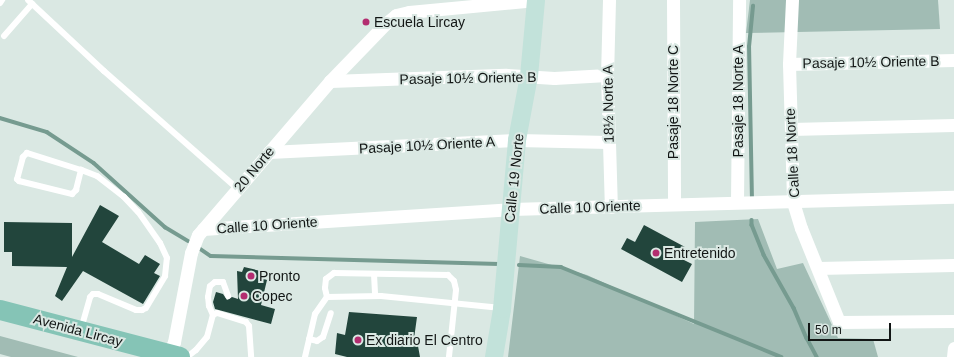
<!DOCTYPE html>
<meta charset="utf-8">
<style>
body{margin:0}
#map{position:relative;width:954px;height:357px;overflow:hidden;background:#dae8e3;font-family:Arial,sans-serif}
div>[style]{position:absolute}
.green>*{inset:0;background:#a1bcb4}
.stream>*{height:3.5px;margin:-1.75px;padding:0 1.75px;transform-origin:1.75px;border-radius:1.75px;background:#769b90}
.building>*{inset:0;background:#22453c}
.service>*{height:6px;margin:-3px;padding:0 3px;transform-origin:3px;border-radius:3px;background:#fff}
.minor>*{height:13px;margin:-6.5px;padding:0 6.5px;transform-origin:6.5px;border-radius:6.5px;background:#fff}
.secondary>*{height:18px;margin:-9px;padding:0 9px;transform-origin:9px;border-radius:9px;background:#c2e2da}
.primary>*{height:20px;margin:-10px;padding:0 10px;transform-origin:10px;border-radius:10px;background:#85c4b6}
.dots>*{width:11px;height:11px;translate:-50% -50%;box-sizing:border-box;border:2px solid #dae8e3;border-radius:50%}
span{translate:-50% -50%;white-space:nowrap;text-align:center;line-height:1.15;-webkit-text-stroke:4px #dae8e3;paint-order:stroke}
.poi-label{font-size:14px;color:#121615}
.left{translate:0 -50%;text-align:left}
.street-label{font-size:14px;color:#121615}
.scale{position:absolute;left:808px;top:323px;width:83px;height:18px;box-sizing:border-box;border:2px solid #121615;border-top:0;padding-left:5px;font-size:12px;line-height:14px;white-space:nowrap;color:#121615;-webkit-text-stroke:3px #dae8e3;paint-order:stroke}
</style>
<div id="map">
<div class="green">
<div style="clip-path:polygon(750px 0,938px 0,940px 29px,746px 33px)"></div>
<div style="clip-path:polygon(758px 219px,777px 269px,803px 263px,838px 338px,873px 339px,878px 357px,508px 357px,520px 256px,587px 275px,694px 324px,695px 222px)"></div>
<div style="clip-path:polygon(0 336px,78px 357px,11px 357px,0 354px)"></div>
</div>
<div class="stream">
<div style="left:0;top:118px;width:49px;rotate:16.6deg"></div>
<div style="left:47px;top:132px;width:56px;rotate:33.4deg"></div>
<div style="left:94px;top:163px;width:96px;rotate:42deg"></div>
<div style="left:165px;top:227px;width:27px;rotate:31deg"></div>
<div style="left:752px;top:201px;width:154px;rotate:-91.1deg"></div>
<div style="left:749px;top:47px;width:41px;rotate:-84.4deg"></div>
<div style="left:752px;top:220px;width:5px;rotate:90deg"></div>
<div style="left:752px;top:225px;width:32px;rotate:68deg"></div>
<div style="left:764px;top:255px;width:61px;rotate:60.5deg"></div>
<div style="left:794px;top:308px;width:33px;rotate:67deg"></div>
<div style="left:807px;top:338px;width:21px;rotate:62deg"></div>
<div style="left:199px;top:248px;width:14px;rotate:34deg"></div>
<div style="left:211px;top:256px;width:288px;rotate:1.6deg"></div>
<div style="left:519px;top:265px;width:42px;rotate:2.7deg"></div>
<div style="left:561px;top:267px;width:238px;rotate:22.2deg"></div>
</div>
<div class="building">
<div style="clip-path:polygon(100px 205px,119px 216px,102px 242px,139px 264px,145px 255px,160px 264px,154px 273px,160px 276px,143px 304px,83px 271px,62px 301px,55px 296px,67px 267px,12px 266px,12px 252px,4px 252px,4px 222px,72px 223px,72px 257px)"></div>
<div style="clip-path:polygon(644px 225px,685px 247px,680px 258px,692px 264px,682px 282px,621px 249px,627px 238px,635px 242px)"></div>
<div style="clip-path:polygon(244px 267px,265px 272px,264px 279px,267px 280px,261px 305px,275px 309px,271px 324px,215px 309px,213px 302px,216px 292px,223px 294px,227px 300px,232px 297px,238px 299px,237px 271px,242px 272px)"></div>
<div style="clip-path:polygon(349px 312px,417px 317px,413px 346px,418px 346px,420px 357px,347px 357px,335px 354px,337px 333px,345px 335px)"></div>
</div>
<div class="service">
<div style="left:28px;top:0;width:104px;rotate:43.1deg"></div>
<div style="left:104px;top:71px;width:179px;rotate:41.4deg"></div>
<div style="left:0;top:3px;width:4px;rotate:-56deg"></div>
<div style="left:4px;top:36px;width:43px;rotate:-48.8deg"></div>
<div style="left:374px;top:274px;width:22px;rotate:87deg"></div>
<div style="left:327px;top:297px;width:54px;rotate:-1.1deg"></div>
<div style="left:381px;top:296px;width:121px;rotate:5.7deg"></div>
<div style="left:213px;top:315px;width:10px;rotate:-114deg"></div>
<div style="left:209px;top:306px;width:9px;rotate:-96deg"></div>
<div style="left:208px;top:297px;width:11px;rotate:-80deg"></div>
<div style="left:210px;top:286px;width:6px;rotate:-39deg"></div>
<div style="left:215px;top:282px;width:8px"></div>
<div style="left:223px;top:282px;width:15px;rotate:70deg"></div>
<div style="left:81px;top:329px;width:33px;rotate:-74deg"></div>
<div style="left:90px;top:297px;width:4px;rotate:-45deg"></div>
<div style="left:93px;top:294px;width:5px"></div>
<div style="left:98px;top:294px;width:41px;rotate:22.8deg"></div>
<div style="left:136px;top:310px;width:6px"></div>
<div style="left:142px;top:310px;width:4px;rotate:-27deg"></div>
<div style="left:146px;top:308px;width:37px;rotate:-59deg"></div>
<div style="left:165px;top:276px;width:18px;rotate:-84deg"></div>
<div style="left:167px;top:258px;width:17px;rotate:-115deg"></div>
<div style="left:160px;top:243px;width:38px;rotate:-125deg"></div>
<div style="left:138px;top:212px;width:21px;rotate:-133deg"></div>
<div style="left:124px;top:197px;width:34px;rotate:-142deg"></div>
<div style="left:97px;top:176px;width:17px;rotate:-159deg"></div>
<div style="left:81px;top:170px;width:57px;rotate:-162.5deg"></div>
<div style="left:27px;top:153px;width:6px;rotate:135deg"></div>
<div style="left:23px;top:157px;width:23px;rotate:105deg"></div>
<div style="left:17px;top:179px;width:3px;rotate:45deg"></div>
<div style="left:19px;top:181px;width:55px;rotate:13.8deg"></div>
<div style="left:72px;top:194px;width:6px;rotate:-45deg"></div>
<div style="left:76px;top:190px;width:21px;rotate:-76deg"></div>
<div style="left:309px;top:339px;width:8px;rotate:14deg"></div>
<div style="left:317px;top:341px;width:7px;rotate:-34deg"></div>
<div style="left:323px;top:337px;width:25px;rotate:-72deg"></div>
<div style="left:187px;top:357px;width:11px;rotate:-38deg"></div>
<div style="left:196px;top:350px;width:17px;rotate:-50deg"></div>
<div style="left:207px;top:337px;width:23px;rotate:-75deg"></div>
<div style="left:213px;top:315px;width:4px;rotate:-27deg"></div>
<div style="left:217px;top:313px;width:30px;rotate:17deg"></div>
<div style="left:246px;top:322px;width:5px;rotate:53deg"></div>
<div style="left:249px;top:326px;width:31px;rotate:86deg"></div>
<div style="left:305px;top:357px;width:44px;rotate:-76.9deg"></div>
<div style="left:315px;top:314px;width:21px;rotate:-55deg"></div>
<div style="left:327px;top:297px;width:9px;rotate:-103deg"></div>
<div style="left:325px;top:288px;width:9px;rotate:-84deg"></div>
<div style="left:326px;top:279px;width:10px;rotate:-37deg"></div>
<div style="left:334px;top:273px;width:114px;rotate:1deg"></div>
<div style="left:448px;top:275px;width:8px;rotate:45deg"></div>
<div style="left:454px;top:281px;width:9px;rotate:77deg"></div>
<div style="left:456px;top:290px;width:67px;rotate:96deg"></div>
</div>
<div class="minor">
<div style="left:609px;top:0;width:75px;rotate:91.5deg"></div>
<div style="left:607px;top:75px;width:132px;rotate:88.3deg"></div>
<div style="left:673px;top:0;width:203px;rotate:89.7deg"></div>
<div style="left:792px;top:0;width:64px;rotate:92.7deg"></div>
<div style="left:789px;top:64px;width:138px;rotate:88.3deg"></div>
<div style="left:793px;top:202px;width:27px;rotate:73deg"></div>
<div style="left:801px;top:228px;width:101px;rotate:68deg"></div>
<div style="left:839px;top:322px;width:115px;rotate:-0.5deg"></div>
<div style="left:789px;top:64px;width:165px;rotate:-1.4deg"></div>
<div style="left:330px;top:81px;width:176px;rotate:-2deg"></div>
<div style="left:506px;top:75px;width:48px;rotate:3.6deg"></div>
<div style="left:554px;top:78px;width:53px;rotate:-3.2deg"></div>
<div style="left:791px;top:129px;width:163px;rotate:-1.4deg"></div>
<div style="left:269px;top:152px;width:248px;rotate:-2.8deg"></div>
<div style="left:517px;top:140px;width:91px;rotate:1.3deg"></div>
<div style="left:737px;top:202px;width:202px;rotate:-89.4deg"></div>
<div style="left:203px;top:229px;width:309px;rotate:-3.7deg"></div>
<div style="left:511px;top:209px;width:443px;rotate:-1.6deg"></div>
<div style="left:818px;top:268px;width:136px;rotate:-1.3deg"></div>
<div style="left:168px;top:354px;width:13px;rotate:-63deg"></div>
<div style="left:174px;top:342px;width:91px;rotate:-79.2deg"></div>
<div style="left:191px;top:253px;width:19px;rotate:-69deg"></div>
<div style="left:198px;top:235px;width:203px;rotate:-49.4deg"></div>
<div style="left:330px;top:81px;width:79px;rotate:-46deg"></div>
<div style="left:385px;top:24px;width:14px;rotate:-39deg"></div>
<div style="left:396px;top:15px;width:13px;rotate:-13deg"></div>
<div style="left:409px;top:12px;width:127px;rotate:-5.4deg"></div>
<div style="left:953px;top:357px;width:9px;rotate:-84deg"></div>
</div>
<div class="secondary">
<div style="left:494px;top:357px;width:49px;rotate:-80.5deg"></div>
<div style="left:502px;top:309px;width:170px;rotate:-84.9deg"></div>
<div style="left:517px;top:140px;width:65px;rotate:-79.4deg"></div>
<div style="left:529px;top:76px;width:76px;rotate:-84.7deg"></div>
</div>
<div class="primary">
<div style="left:0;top:310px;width:186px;rotate:14.6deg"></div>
</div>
<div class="dots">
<div style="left:366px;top:22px;background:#b32d70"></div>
<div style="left:656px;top:253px;background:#b32d70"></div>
<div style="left:251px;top:276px;background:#b32d70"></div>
<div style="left:244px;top:296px;background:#b32d70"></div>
<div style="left:358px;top:340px;background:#b32d70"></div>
</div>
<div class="poi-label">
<span class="left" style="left:374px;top:22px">Escuela Lircay</span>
<span class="left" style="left:664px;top:253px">Entretenido</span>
<span class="left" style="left:259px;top:276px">Pronto</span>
<span class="left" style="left:252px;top:296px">Copec</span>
<span class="left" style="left:366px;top:340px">Ex diario El Centro</span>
</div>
<div class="street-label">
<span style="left:871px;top:62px;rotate:-1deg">Pasaje 10½ Oriente B</span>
<span style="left:468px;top:78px;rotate:-1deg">Pasaje 10½ Oriente B</span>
<span style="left:738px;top:101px;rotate:-90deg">Pasaje 18 Norte A</span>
<span style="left:673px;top:102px;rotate:-90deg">Pasaje 18 Norte C</span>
<span style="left:608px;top:104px;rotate:-91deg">18½ Norte A</span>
<span style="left:427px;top:145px;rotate:-3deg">Pasaje 10½ Oriente A</span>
<span style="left:792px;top:153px;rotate:-93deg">Calle 18 Norte</span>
<span style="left:254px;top:169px;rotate:-50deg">20 Norte</span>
<span style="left:514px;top:178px;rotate:-84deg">Calle 19 Norte</span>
<span style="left:590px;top:207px;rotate:-2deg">Calle 10 Oriente</span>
<span style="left:267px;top:225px;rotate:-4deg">Calle 10 Oriente</span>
<span style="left:78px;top:330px;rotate:15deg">Avenida Lircay</span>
</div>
<div class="scale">50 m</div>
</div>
